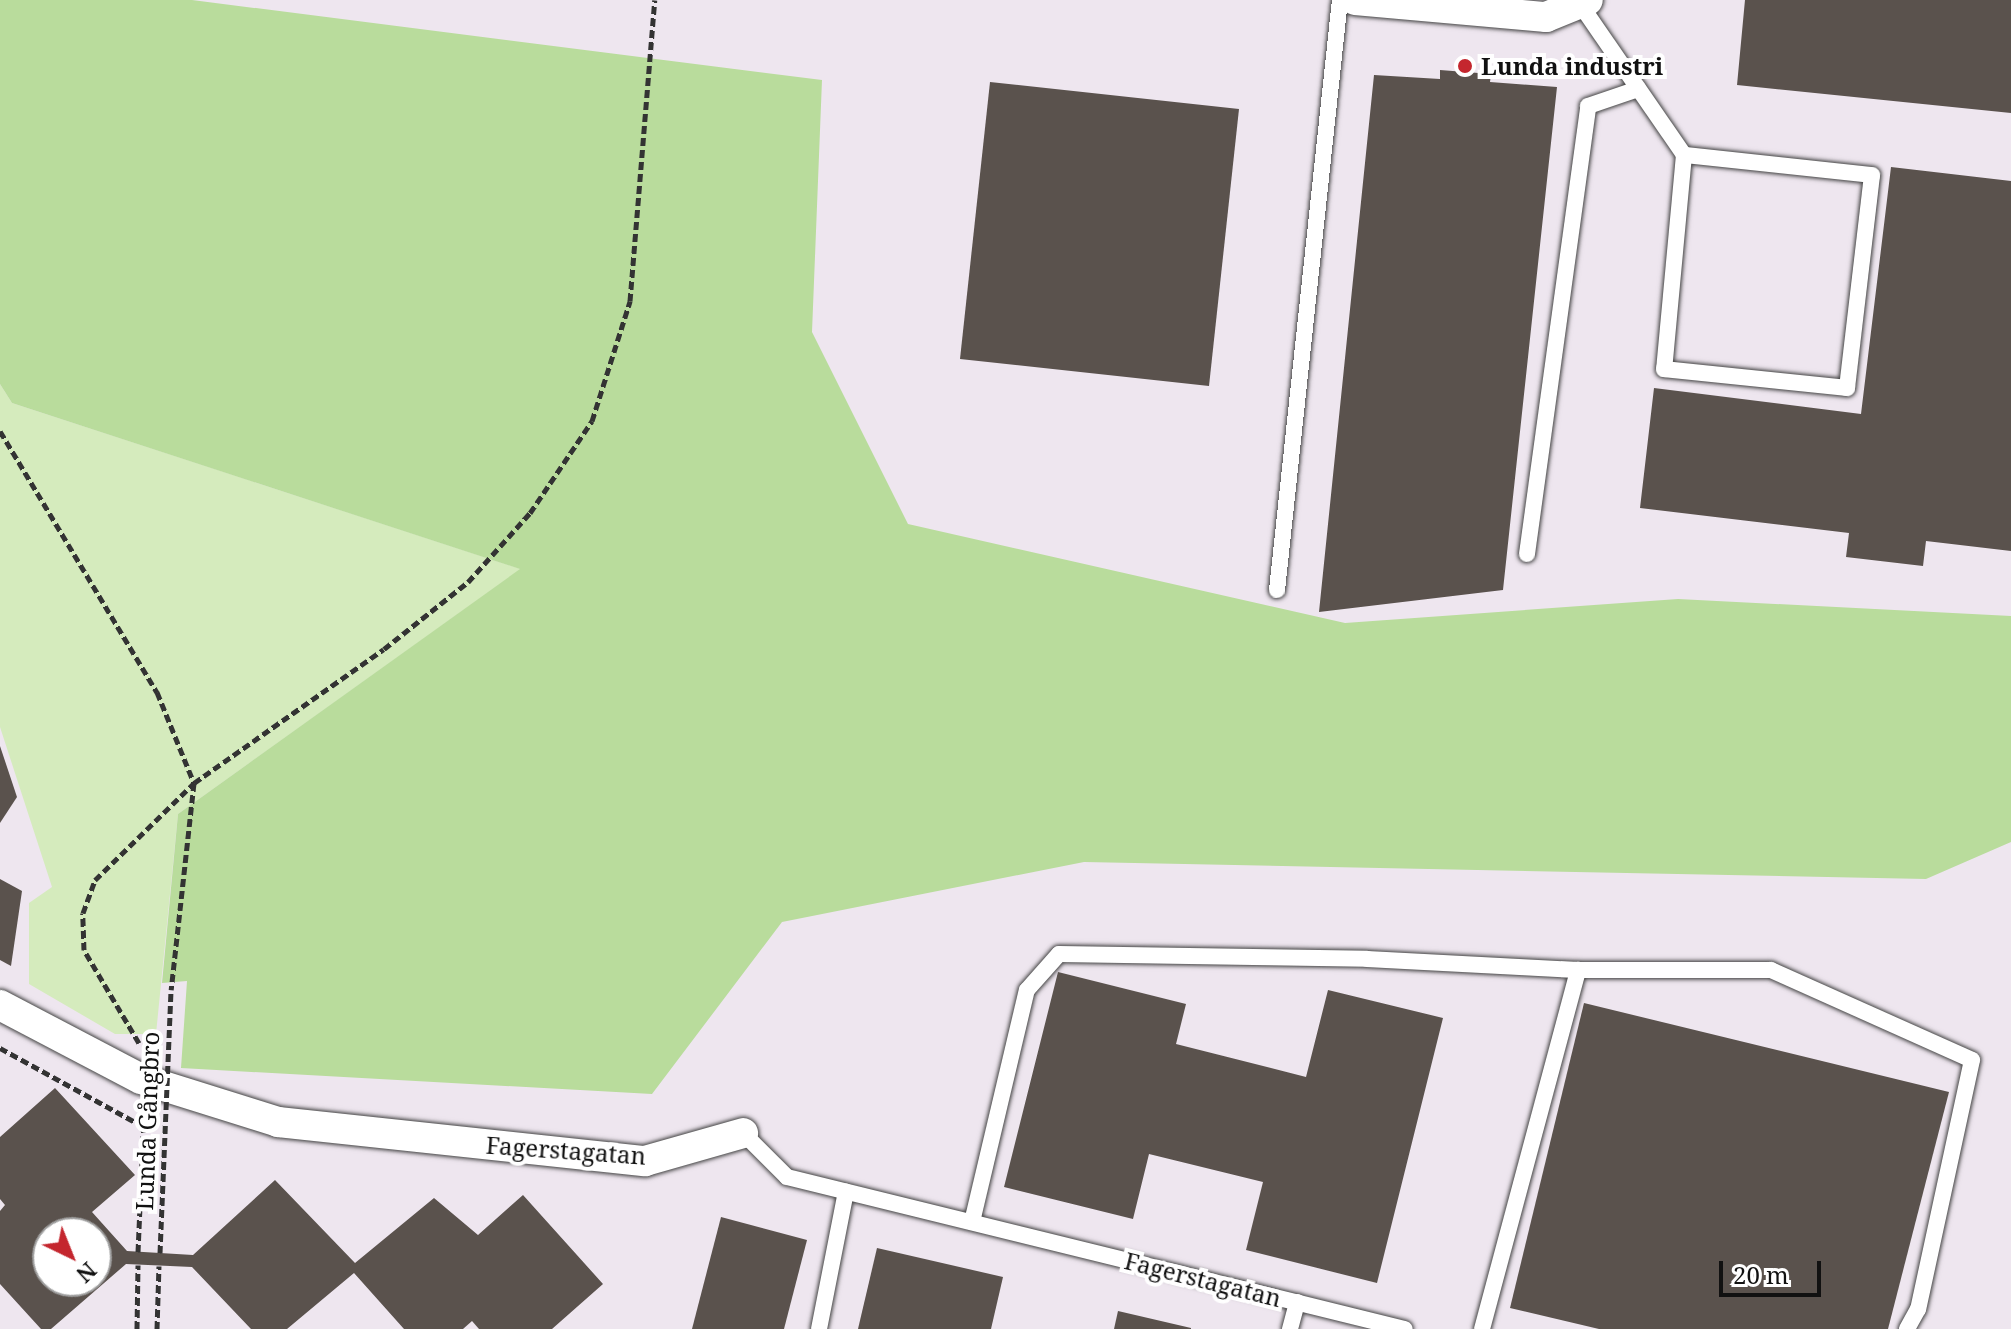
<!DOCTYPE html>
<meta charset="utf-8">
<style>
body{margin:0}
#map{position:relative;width:2011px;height:1329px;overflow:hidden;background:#fffdf5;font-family:"Noto Serif",serif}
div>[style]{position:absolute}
.industrial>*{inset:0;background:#eee6ef}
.green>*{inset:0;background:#d5ebbd}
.forest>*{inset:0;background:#b9dc9c}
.building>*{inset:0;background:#5a524d}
.path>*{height:5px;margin-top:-2.5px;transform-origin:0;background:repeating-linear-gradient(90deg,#333 0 8px,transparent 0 12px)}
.roads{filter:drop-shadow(0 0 2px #444) drop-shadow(0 0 2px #444)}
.service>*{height:16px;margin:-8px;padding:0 8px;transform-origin:8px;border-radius:8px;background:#fff}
.minor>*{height:30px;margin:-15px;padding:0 15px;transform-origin:15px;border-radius:15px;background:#fff}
.path-bridge>*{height:5px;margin-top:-2.5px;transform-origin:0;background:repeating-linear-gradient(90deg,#333 0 8px,transparent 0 12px)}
.dots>*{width:22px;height:22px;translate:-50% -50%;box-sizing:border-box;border:4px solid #fff;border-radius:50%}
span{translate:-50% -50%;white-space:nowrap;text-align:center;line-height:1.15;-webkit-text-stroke:8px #fff;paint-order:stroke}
.poi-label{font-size:24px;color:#111;font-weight:700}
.left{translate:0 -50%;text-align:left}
.street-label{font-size:24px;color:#111}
.north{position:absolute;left:32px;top:1217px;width:80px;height:80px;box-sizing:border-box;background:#fff;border:2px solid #a0a0a0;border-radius:50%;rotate:137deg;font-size:22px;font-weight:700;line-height:32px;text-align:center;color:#111}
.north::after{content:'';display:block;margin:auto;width:28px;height:36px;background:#c4262e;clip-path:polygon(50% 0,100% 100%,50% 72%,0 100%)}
.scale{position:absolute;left:1719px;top:1261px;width:102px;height:36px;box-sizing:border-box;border:4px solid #111;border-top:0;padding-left:10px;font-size:24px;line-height:28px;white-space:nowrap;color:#111;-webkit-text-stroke:6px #fff;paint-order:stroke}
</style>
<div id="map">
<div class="industrial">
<div style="clip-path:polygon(evenodd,0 0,2011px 0,2011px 1329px,0 1329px,0 0,48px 1233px,96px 1233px,96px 1281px,48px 1281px,48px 1233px)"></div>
</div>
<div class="green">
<div style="clip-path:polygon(0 384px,12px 403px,521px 569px,178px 814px,156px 1034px,115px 1034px,29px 984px,29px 903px,52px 887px,0 727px)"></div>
</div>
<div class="forest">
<div style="clip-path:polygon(0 0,192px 0,822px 80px,812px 332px,908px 524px,1345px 623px,1678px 599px,2011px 616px,2011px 842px,1926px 879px,1084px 862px,782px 922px,652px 1094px,181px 1068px,187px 981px,162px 983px,178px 814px,520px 569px,12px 403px,0 384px)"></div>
</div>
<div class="building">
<div style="clip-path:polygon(1745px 0,2011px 0,2011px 113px,1737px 85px)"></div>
<div style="clip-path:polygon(1440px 70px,1491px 74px,1490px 82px,1557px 87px,1503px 590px,1319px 612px,1374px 75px,1440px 79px)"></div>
<div style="clip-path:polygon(990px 82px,1239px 109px,1209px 386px,960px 359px)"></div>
<div style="clip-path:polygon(1891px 167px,2011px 181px,2011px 551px,1926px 541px,1923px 566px,1846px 557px,1849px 533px,1640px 508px,1654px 388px,1861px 414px)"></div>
<div style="clip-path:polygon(0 746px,17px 797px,0 823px)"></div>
<div style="clip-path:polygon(0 879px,22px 891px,11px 966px,0 960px)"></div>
<div style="clip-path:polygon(1058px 972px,1186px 1004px,1176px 1044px,1306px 1077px,1328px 990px,1443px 1018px,1377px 1283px,1246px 1250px,1263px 1182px,1149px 1154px,1133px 1219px,1004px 1187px)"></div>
<div style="clip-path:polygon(1584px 1003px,1949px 1092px,1888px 1329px,1599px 1329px,1510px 1308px)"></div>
<div style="clip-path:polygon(evenodd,55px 1088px,135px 1175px,92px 1212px,127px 1251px,193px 1255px,275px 1180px,355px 1263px,434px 1198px,478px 1235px,523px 1195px,603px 1284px,552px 1329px,479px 1329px,472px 1321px,463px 1329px,404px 1329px,354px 1273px,287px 1329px,251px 1329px,192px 1267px,126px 1264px,51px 1329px,41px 1329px,0 1284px,0 1211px,5px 1205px,0 1199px,0 1137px,55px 1088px,48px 1233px,96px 1233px,96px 1281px,48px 1281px,48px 1233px)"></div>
<div style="clip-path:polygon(721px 1217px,807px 1240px,784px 1329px,692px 1329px)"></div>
<div style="clip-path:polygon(877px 1248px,1003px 1277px,991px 1329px,858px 1329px)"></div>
<div style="clip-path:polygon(1118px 1311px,1191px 1328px,1191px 1329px,1114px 1329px)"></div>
</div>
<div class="path">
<div style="left:0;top:431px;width:305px;rotate:59deg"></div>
<div style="left:157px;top:692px;width:98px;rotate:67.9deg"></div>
<div style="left:194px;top:783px;width:208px;rotate:96.3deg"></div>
<div style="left:139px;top:1043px;width:108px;rotate:-120.6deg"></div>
<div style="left:84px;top:950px;width:37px;rotate:-92deg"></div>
<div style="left:83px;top:913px;width:35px;rotate:-70deg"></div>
<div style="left:95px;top:880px;width:139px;rotate:-44.4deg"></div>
<div style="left:194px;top:783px;width:232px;rotate:-35.2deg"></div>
<div style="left:384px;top:649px;width:107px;rotate:-38.6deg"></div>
<div style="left:468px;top:582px;width:93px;rotate:-48.1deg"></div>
<div style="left:530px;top:513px;width:111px;rotate:-56deg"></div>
<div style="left:592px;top:421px;width:126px;rotate:-72.4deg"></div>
<div style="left:630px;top:301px;width:302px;rotate:-85.3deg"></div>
<div style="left:0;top:1048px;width:166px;rotate:28.7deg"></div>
<div style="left:138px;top:1252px;width:139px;rotate:-87.5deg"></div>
<div style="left:137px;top:1329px;width:64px;rotate:-89.1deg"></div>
<div style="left:157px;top:1329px;width:63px;rotate:-88.2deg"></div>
</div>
<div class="roads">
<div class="service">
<div style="left:1580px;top:4px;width:183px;rotate:55.4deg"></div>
<div style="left:1684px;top:155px;width:215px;rotate:95.3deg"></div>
<div style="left:1664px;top:369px;width:184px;rotate:5.9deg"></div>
<div style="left:1847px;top:388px;width:214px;rotate:-83.3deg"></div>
<div style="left:1872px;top:175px;width:189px;rotate:-173.9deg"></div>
<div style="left:1527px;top:554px;width:452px;rotate:-82.2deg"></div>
<div style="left:1588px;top:106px;width:53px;rotate:-18.8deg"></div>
<div style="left:1277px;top:590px;width:593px;rotate:-83.91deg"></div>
<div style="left:743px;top:1133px;width:62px;rotate:45deg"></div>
<div style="left:787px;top:1177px;width:636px;rotate:13.82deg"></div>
<div style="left:972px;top:1222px;width:238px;rotate:-76.7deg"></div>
<div style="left:1027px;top:990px;width:48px;rotate:-48.4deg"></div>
<div style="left:1059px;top:954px;width:308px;rotate:0.9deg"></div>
<div style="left:1367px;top:959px;width:211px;rotate:3deg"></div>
<div style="left:1578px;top:970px;width:193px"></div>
<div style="left:1771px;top:970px;width:220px;rotate:24.1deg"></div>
<div style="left:1972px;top:1060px;width:255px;rotate:102.2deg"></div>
<div style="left:1918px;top:1309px;width:23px;rotate:119deg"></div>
<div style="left:819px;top:1329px;width:140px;rotate:-78.9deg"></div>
<div style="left:1290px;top:1329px;width:28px;rotate:-75deg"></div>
<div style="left:1482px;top:1329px;width:372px;rotate:-75deg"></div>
</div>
<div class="minor">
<div style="left:1355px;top:0;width:192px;rotate:5.1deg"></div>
<div style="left:1546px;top:17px;width:45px;rotate:-22deg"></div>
<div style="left:0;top:1005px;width:159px;rotate:27.7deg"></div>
<div style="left:141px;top:1079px;width:144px;rotate:17.4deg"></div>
<div style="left:278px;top:1122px;width:369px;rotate:6.1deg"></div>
<div style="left:645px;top:1161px;width:102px;rotate:-15.9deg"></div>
</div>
</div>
<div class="path-bridge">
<div style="left:160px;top:1253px;width:263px;rotate:-87.6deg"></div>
</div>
<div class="dots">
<div style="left:1465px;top:66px;background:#c4262e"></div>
</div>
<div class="poi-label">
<span class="left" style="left:1481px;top:66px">Lunda industri</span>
</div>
<div class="street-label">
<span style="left:147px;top:1121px;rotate:-88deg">Lunda Gångbro</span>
<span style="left:566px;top:1150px;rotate:4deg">Fagerstagatan</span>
<span style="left:1203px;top:1279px;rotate:14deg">Fagerstagatan</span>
</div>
<div class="north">N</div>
<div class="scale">20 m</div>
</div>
